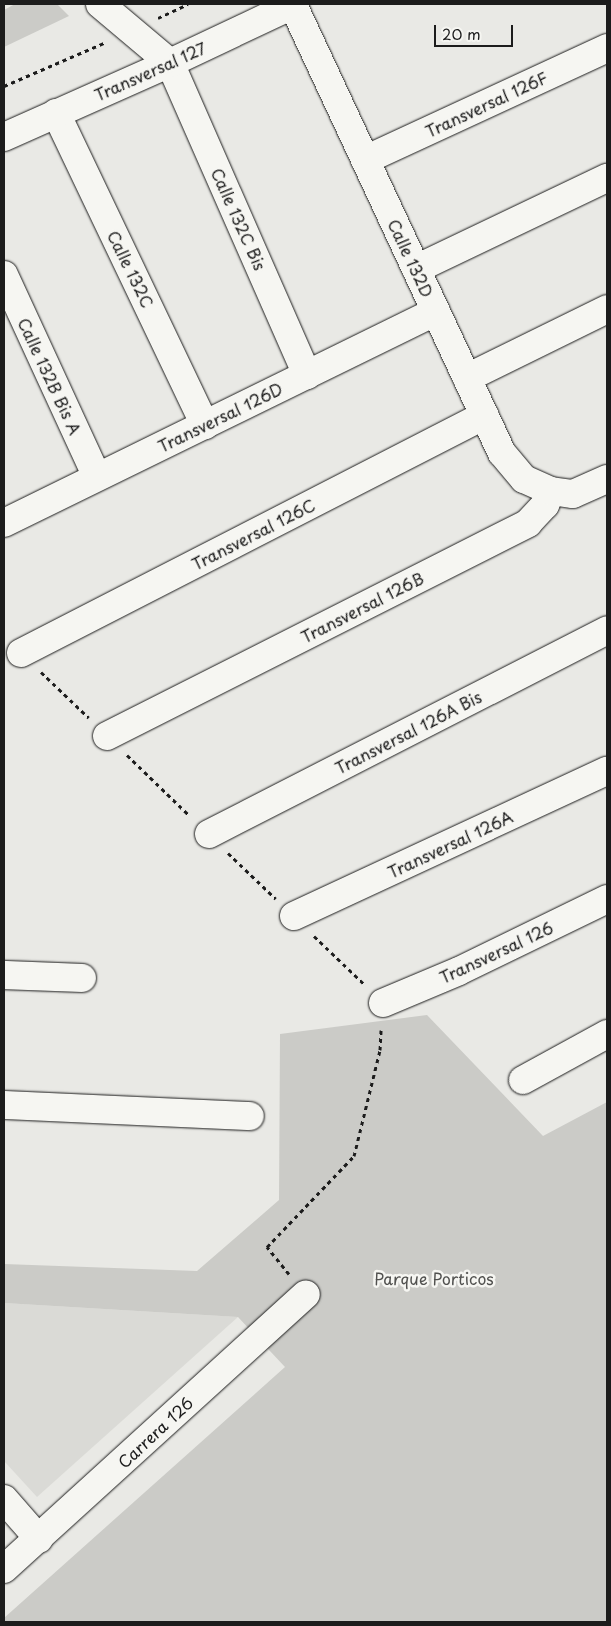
<!DOCTYPE html>
<style>
body{margin:0}
#map{position:relative;width:611px;height:1626px;overflow:hidden;background:#e9e9e5;font-family:"Playpen Sans",sans-serif}
div>[style]{position:absolute}
.built>*{inset:0;background:#dadad6}
.green>*{inset:0;background:#cbcbc7}
.path>*{height:3px;margin-top:-1.5px;transform-origin:0;background:repeating-linear-gradient(90deg,#1c1c1c 0 4px,transparent 0 8px)}
.roads{filter:drop-shadow(0 0 1px #1c1c1c) drop-shadow(0 0 1px #1c1c1c)}
.minor>*{height:28px;margin:-14px;padding:0 14px;transform-origin:14px;border-radius:14px;background:#f6f6f2}
.major>*{height:28px;margin:-14px;padding:0 14px;transform-origin:14px;border-radius:14px;background:#f6f6f2}
span{translate:-50% -50%;white-space:nowrap;text-align:center;line-height:1.15;-webkit-text-stroke:5px #f6f6f2;paint-order:stroke}
.street-label{font-size:16px;color:#1c1c1c}
.park-label{font-size:16px;color:#51514f}
.frame{position:absolute;inset:0;border:5px solid #1c1c1c;pointer-events:none}
.scale{position:absolute;left:434px;top:25px;width:79px;height:22px;box-sizing:border-box;border:2px solid #1c1c1c;border-top:0;padding-left:6px;font-size:15px;line-height:18px;white-space:nowrap;color:#1c1c1c;-webkit-text-stroke:4px #f6f6f2;paint-order:stroke}
</style>
<div id="map">
<div class="built">
<div style="clip-path:polygon(4px 1303px,238px 1317px,37px 1497px,4px 1461px)"></div>
</div>
<div class="green">
<div style="clip-path:polygon(15px 4px,57px 4px,69px 16px,4px 47px,4px 10px)"></div>
<div style="clip-path:polygon(427px 1015px,543px 1136px,607px 1102px,607px 1622px,4px 1622px,4px 1618px,285px 1367px,238px 1317px,4px 1303px,4px 1264px,197px 1271px,279px 1200px,280px 1034px)"></div>
</div>
<div class="path">
<div style="left:158px;top:18px;width:33px;rotate:-25deg"></div>
<div style="left:4px;top:86px;width:109px;rotate:-23.3deg"></div>
<div style="left:41px;top:672px;width:66px;rotate:43.8deg"></div>
<div style="left:127px;top:755px;width:86px;rotate:44.1deg"></div>
<div style="left:228px;top:853px;width:66px;rotate:43.8deg"></div>
<div style="left:314px;top:936px;width:69px;rotate:43.8deg"></div>
<div style="left:289px;top:1274px;width:35px;rotate:-129deg"></div>
<div style="left:267px;top:1247px;width:126px;rotate:-46.3deg"></div>
<div style="left:354px;top:1156px;width:109px;rotate:-76.2deg"></div>
<div style="left:380px;top:1050px;width:20px;rotate:-87deg"></div>
</div>
<div class="roads">
<div class="minor">
<div style="left:56px;top:113px;width:346px;rotate:64.5deg"></div>
<div style="left:4px;top:137px;width:182px;rotate:-24deg"></div>
<div style="left:170px;top:63px;width:341px;rotate:66.3deg"></div>
<div style="left:365px;top:160px;width:267px;rotate:-24.8deg"></div>
<div style="left:416px;top:269px;width:212px;rotate:-25.5deg"></div>
<div style="left:4px;top:275px;width:222px;rotate:65.3deg"></div>
<div style="left:467px;top:378px;width:156px;rotate:-26.2deg"></div>
<div style="left:4px;top:523px;width:481px;rotate:-26.1deg"></div>
<div style="left:21px;top:653px;width:521px;rotate:-27.15deg"></div>
<div style="left:107px;top:736px;width:472px;rotate:-26.8deg"></div>
<div style="left:528px;top:523px;width:25px;rotate:-47deg"></div>
<div style="left:545px;top:505px;width:15px;rotate:-67deg"></div>
<div style="left:209px;top:834px;width:447px;rotate:-27.1deg"></div>
<div style="left:294px;top:916px;width:345px;rotate:-24.9deg"></div>
<div style="left:4px;top:975px;width:78px;rotate:2.2deg"></div>
<div style="left:383px;top:1003px;width:82px;rotate:-22.8deg"></div>
<div style="left:459px;top:971px;width:165px;rotate:-25.9deg"></div>
<div style="left:523px;top:1080px;width:96px;rotate:-28.7deg"></div>
<div style="left:4px;top:1105px;width:246px;rotate:2.6deg"></div>
<div style="left:4px;top:1499px;width:53px;rotate:48.8deg"></div>
<div style="left:4px;top:1569px;width:408px;rotate:-42.3deg"></div>
</div>
<div class="major">
<div style="left:100px;top:4px;width:92px;rotate:40.1deg"></div>
<div style="left:170px;top:63px;width:138px;rotate:-25.3deg"></div>
<div style="left:293px;top:5px;width:494px;rotate:65deg"></div>
<div style="left:502px;top:453px;width:34px;rotate:50deg"></div>
<div style="left:524px;top:479px;width:30px;rotate:24deg"></div>
<div style="left:551px;top:491px;width:22px;rotate:8deg"></div>
<div style="left:573px;top:494px;width:37px;rotate:-24deg"></div>
</div>
</div>
<div class="street-label">
<span style="left:150px;top:71px;rotate:-24deg">Transversal 127</span>
<span style="left:486px;top:104px;rotate:-25deg">Transversal 126F</span>
<span style="left:239px;top:219px;rotate:66deg">Calle 132C Bis</span>
<span style="left:411px;top:258px;rotate:65deg">Calle 132D</span>
<span style="left:131px;top:269px;rotate:64deg">Calle 132C</span>
<span style="left:50px;top:376px;rotate:65deg">Calle 132B Bis A</span>
<span style="left:220px;top:417px;rotate:-26deg">Transversal 126D</span>
<span style="left:253px;top:534px;rotate:-27deg">Transversal 126C</span>
<span style="left:362px;top:607px;rotate:-27deg">Transversal 126B</span>
<span style="left:408px;top:732px;rotate:-27deg">Transversal 126A Bis</span>
<span style="left:450px;top:844px;rotate:-25deg">Transversal 126A</span>
<span style="left:496px;top:952px;rotate:-25deg">Transversal 126</span>
<span style="left:155px;top:1432px;rotate:-43deg">Carrera 126</span>
</div>
<div class="park-label">
<span style="left:434px;top:1278px">Parque Porticos</span>
</div>
<div class="frame"></div>
<div class="scale">20 m</div>
</div>
